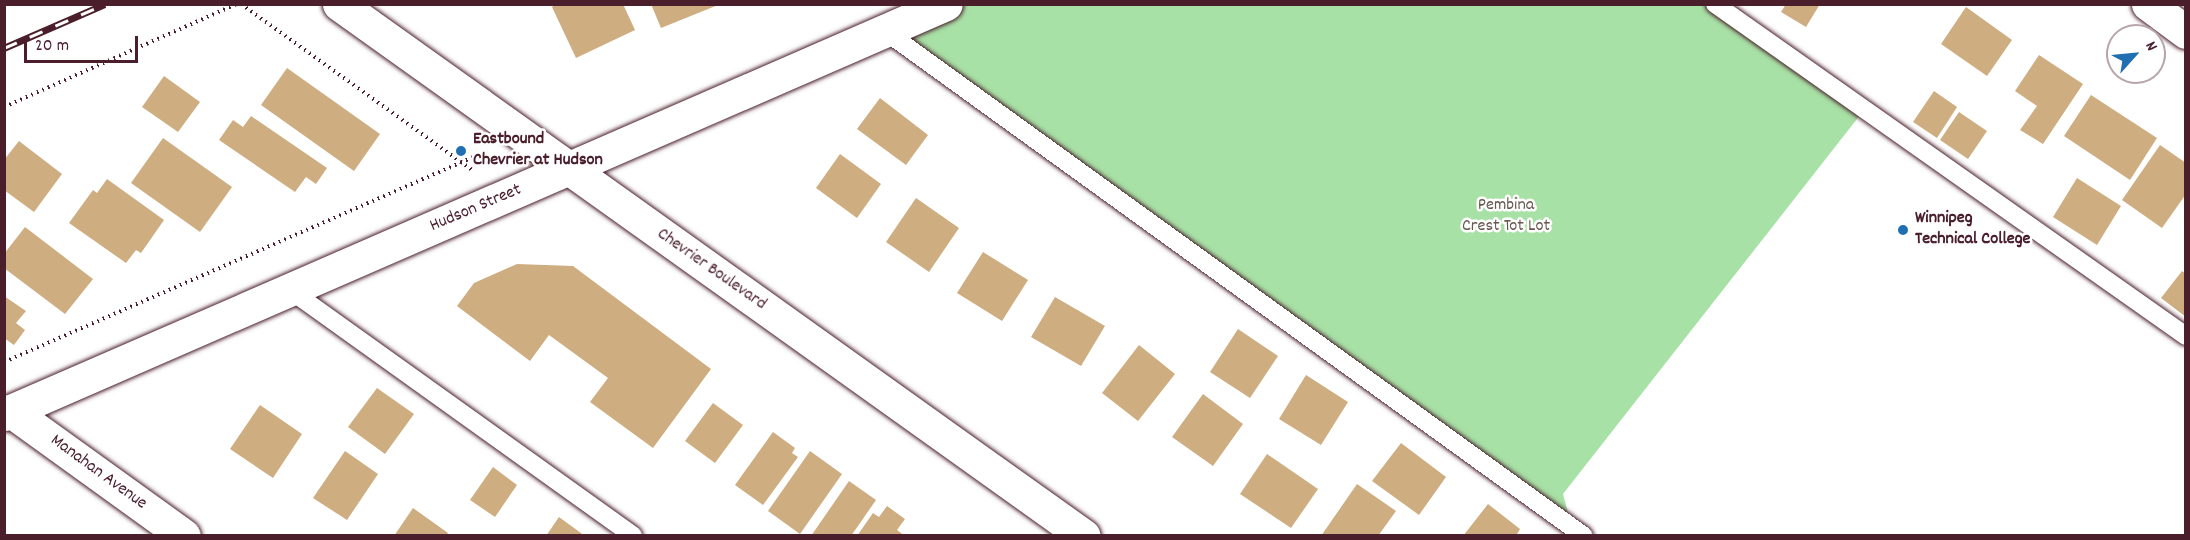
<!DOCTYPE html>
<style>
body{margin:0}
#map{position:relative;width:2190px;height:540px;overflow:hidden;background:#fff;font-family:Dekko,sans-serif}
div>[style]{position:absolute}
.green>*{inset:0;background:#a8e1a6}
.building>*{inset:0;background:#cead81}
.path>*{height:4px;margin-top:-2px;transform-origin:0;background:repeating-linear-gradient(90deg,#4a1f2b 0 1.5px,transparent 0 6px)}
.roads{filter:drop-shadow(0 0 2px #4a1f2b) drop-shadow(0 0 2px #4a1f2b)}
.lane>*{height:18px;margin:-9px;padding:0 9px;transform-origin:9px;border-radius:9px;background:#fff}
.street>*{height:33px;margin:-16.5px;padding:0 16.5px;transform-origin:16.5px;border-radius:16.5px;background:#fff}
.secondary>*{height:33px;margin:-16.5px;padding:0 16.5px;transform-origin:16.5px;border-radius:16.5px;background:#fff}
.rail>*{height:7px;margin-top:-3.5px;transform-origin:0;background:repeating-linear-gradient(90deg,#fff 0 14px,#4a1f2b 0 28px);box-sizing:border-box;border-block:2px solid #4a1f2b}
.dots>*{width:16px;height:16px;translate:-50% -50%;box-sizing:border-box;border:3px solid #fff;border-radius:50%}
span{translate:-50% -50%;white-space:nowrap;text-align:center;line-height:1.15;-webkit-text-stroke:5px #fff;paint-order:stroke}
.poi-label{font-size:18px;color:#4a1f2b;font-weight:700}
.left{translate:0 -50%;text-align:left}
.park-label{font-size:18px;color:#665950}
.street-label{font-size:18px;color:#4a1f2b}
.frame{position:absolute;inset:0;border:6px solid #4a1f2b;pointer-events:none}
.north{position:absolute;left:2106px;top:24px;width:60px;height:60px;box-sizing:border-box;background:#fff;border:2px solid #b7a5aa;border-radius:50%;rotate:63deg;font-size:16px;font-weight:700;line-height:24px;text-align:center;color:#4a1f2b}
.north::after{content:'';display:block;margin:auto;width:21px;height:27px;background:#1f6fb2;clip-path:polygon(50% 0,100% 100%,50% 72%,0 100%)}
.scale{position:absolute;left:24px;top:36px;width:114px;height:27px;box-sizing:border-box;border:3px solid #4a1f2b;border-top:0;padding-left:8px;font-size:18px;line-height:21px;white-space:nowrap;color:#4a1f2b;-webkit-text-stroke:4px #fff;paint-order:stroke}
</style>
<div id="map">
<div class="green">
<div style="clip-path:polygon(946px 4px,1715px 5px,1864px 110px,1563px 494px,1572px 527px,885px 31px)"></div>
</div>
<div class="building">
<div style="clip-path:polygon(556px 4px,623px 4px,635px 30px,576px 58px,552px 7px)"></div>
<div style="clip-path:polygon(651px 4px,718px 4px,718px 5px,661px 28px)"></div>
<div style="clip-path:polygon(1786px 4px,1820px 4px,1806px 27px,1781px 12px)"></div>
<div style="clip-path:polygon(1966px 7px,2012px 40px,1987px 76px,1941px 44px)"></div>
<div style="clip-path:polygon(2039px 55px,2083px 84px,2043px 144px,2020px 130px,2037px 106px,2015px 91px)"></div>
<div style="clip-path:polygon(287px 68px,380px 134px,354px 171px,261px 105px)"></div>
<div style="clip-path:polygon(164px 76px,200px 102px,178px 132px,142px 107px)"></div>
<div style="clip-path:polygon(1934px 91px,1957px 107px,1937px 138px,1913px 122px)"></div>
<div style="clip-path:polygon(2091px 95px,2157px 138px,2130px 180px,2064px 136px)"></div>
<div style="clip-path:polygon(880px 98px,928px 135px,906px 165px,857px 129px)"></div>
<div style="clip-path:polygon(1959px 112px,1987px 131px,1968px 159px,1940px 140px)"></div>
<div style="clip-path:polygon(251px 116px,327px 168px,316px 184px,306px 177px,295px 192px,219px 140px,233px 120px,243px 127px)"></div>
<div style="clip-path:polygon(163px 138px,232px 187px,200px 232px,131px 183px)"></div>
<div style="clip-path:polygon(19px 141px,62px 174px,34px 212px,4px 190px,4px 160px)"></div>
<div style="clip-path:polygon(2160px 145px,2186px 163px,2186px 194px,2162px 228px,2122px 200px)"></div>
<div style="clip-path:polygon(840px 154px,881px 184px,857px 218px,816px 188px)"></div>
<div style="clip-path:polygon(2077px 178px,2121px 206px,2097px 245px,2053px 217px)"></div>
<div style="clip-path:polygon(107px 179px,164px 220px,141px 253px,136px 250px,126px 263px,69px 223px,93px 190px,97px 193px)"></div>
<div style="clip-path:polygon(916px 198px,959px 228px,929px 272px,886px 242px)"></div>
<div style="clip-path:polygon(25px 227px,93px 279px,65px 314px,4px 268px,4px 254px)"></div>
<div style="clip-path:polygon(983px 252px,1028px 280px,1002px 321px,957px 293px)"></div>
<div style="clip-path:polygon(517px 264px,573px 266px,711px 369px,653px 448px,590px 402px,608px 378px,549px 335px,530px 361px,457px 306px,474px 283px)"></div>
<div style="clip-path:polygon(2182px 271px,2186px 274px,2186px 317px,2161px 298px)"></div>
<div style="clip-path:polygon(4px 296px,26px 311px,16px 323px,25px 330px,14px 345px,4px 338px)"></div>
<div style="clip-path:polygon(1055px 297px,1105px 326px,1081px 366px,1031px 337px)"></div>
<div style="clip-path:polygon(1238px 329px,1278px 356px,1250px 398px,1210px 372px)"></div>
<div style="clip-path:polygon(1139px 345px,1175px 374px,1138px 421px,1102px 393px)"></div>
<div style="clip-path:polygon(1306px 375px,1348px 402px,1321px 445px,1279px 419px)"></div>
<div style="clip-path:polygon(377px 388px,414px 414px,385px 454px,348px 427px)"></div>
<div style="clip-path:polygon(1203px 394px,1243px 424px,1213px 466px,1172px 437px)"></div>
<div style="clip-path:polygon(713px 403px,743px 425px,715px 463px,685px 441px)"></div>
<div style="clip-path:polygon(260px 405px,302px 434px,273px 478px,230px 449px)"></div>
<div style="clip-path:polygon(773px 432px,795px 448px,792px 453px,798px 457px,763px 505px,735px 485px)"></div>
<div style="clip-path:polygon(1401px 443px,1446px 477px,1419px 515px,1372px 481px)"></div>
<div style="clip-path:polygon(345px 451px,378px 474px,347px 520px,313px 498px)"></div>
<div style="clip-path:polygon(810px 451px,842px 474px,800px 534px,768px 511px)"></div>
<div style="clip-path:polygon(1267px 454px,1318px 489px,1291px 528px,1240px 494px)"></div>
<div style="clip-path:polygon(493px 467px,517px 485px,495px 517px,470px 500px)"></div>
<div style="clip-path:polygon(849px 481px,876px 500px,851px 536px,811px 536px)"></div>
<div style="clip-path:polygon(1357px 484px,1396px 511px,1378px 536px,1321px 536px)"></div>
<div style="clip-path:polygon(1488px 504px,1520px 529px,1516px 536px,1463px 536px)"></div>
<div style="clip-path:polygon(887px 506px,905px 519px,897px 530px,905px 536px,857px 536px,873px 513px,879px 517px)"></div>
<div style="clip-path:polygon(413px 508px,448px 533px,446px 536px,394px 536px)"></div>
<div style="clip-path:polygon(559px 517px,585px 536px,546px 536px)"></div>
</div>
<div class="path">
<div style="left:241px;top:4px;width:284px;rotate:35.7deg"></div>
<div style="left:4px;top:107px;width:254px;rotate:-23.9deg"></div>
<div style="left:4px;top:362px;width:525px;rotate:-23.59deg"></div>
</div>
<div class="roads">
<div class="lane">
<div style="left:1715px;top:4px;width:576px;rotate:35.18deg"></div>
<div style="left:885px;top:31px;width:862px;rotate:35.85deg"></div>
<div style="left:290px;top:290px;width:422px;rotate:35.6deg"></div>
</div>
<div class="street">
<div style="left:2148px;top:4px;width:47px;rotate:36.4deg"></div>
<div style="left:11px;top:411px;width:213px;rotate:35.8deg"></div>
<div style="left:4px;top:414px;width:1027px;rotate:-23.52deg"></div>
</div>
<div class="secondary">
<div style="left:339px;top:4px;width:915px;rotate:35.53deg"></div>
</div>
</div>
<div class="rail">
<div style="left:4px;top:48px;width:110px;rotate:-23.5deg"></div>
</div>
<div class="dots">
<div style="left:461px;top:151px;background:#1f6fb2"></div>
<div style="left:1903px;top:230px;background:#1f6fb2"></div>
</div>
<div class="poi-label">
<span class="left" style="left:473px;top:151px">Eastbound<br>Chevrier at Hudson</span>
<span class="left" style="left:1915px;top:230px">Winnipeg<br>Technical College</span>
</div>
<div class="park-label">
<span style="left:1506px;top:217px">Pembina<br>Crest Tot Lot</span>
</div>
<div class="street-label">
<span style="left:476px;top:209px;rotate:-23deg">Hudson Street</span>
<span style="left:711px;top:270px;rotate:35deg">Chevrier Boulevard</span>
<span style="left:98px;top:473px;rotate:36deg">Manahan Avenue</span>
</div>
<div class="frame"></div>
<div class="north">N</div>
<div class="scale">20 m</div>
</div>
